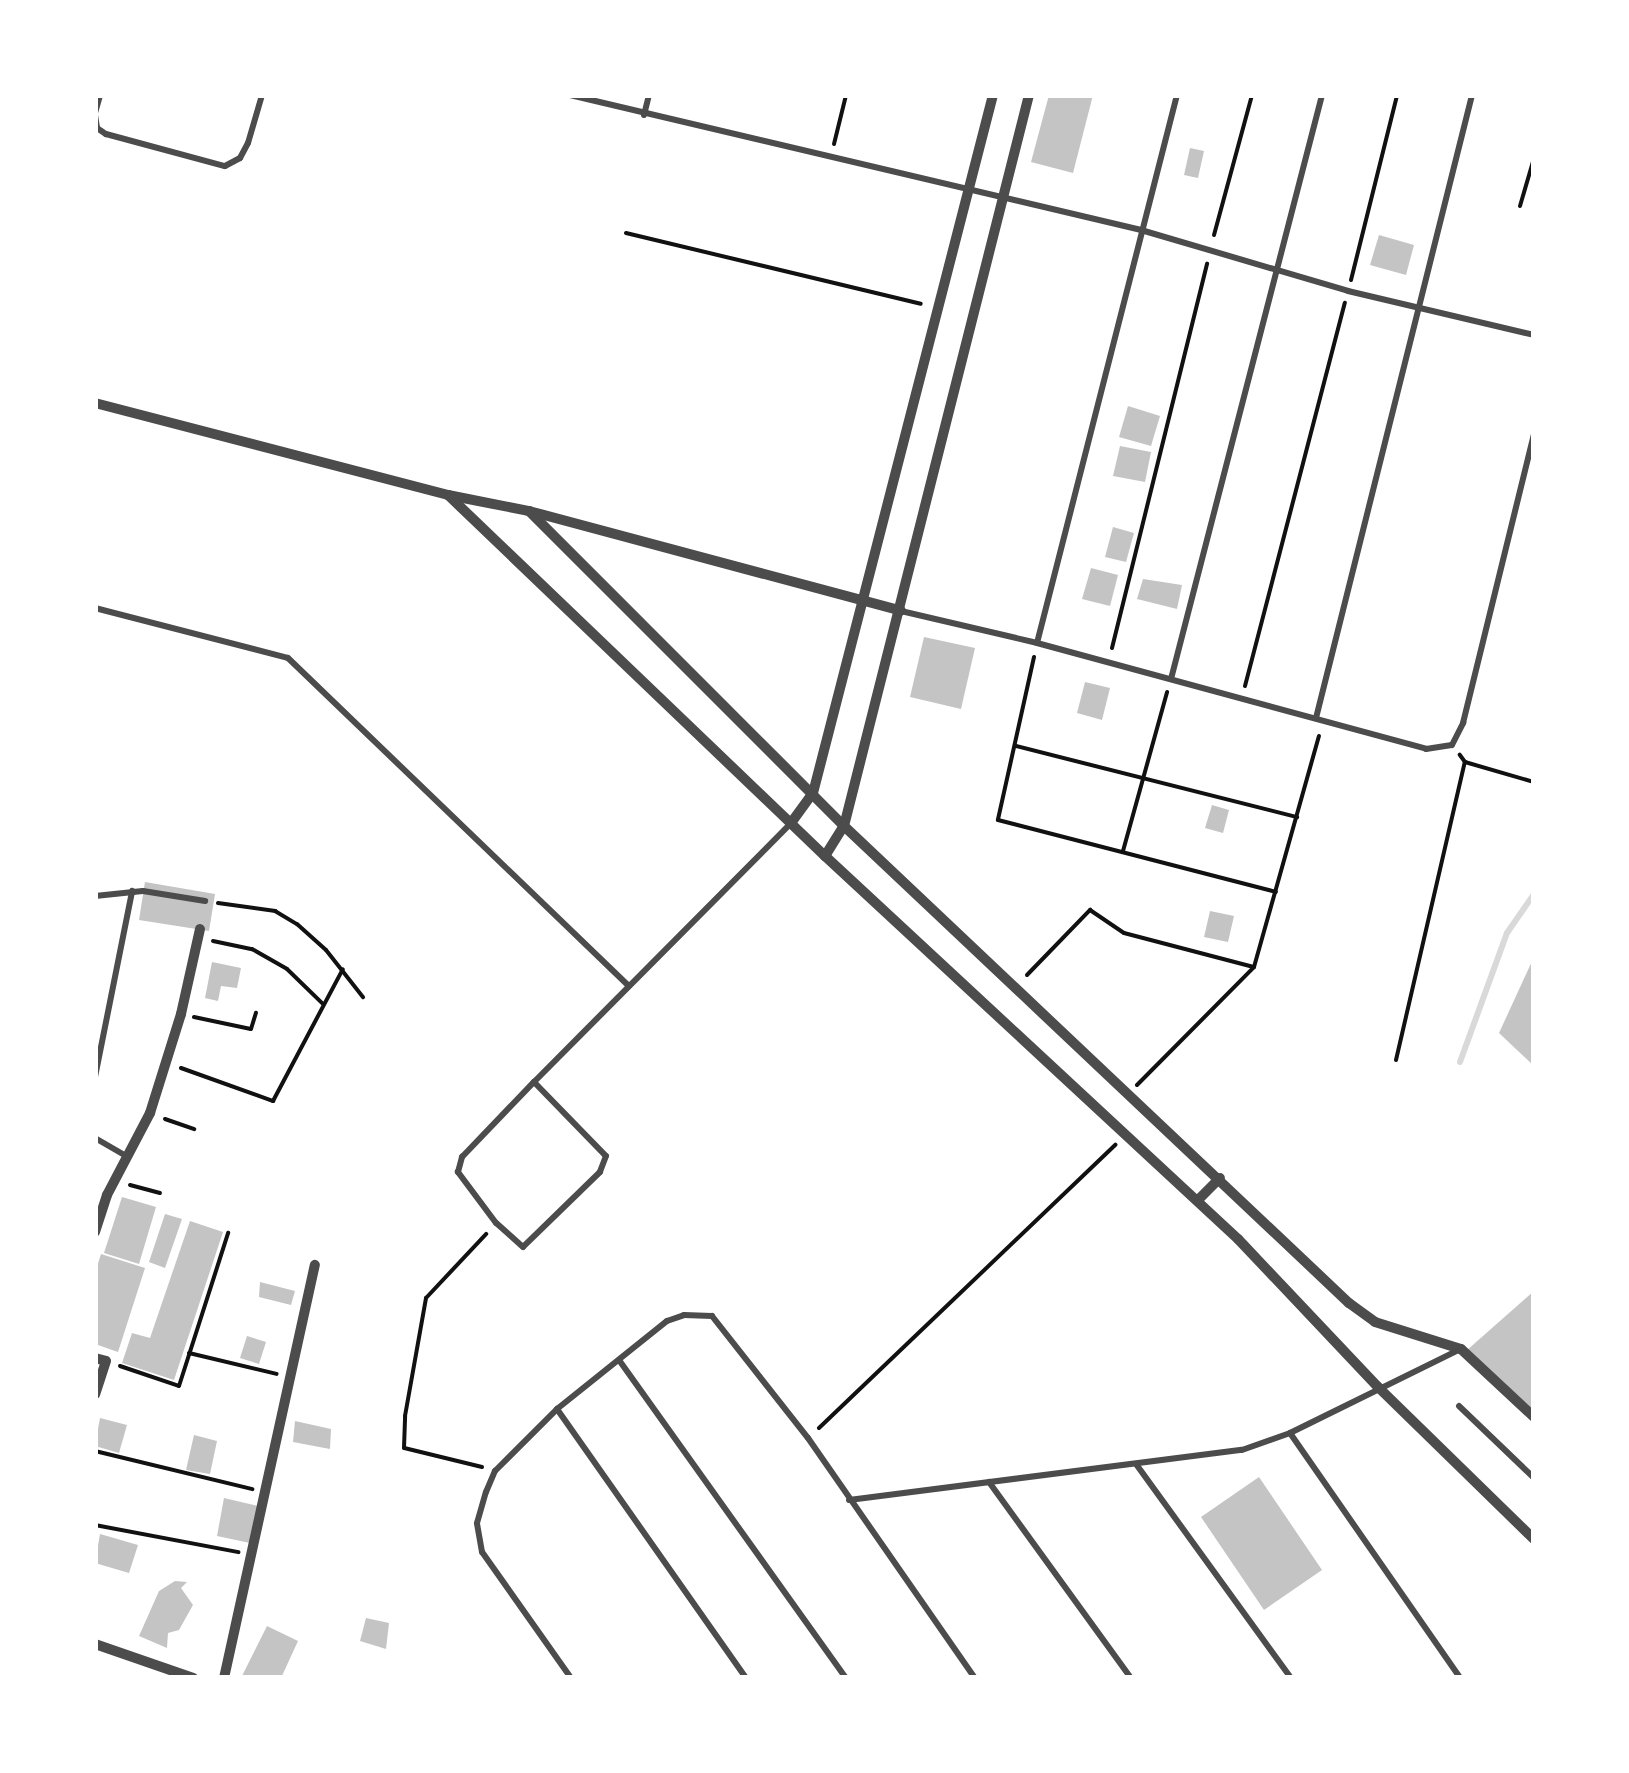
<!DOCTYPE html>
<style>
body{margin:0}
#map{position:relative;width:1629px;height:1773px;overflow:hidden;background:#fff;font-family:Roboto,sans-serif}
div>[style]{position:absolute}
.stream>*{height:6px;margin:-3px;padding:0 3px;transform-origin:3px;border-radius:3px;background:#d9d9d9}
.building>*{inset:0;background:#c4c4c4}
.path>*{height:4px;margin:-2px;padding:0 2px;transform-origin:2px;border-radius:2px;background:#111}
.service>*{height:6px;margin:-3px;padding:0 3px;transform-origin:3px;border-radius:3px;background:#4c4c4c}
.minor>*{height:10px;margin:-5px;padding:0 5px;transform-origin:5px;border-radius:5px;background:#4c4c4c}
span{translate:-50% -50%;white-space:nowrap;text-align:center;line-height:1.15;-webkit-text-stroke:10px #fff;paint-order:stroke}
.frame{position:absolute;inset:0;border:98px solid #fff;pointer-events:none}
</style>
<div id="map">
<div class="stream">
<div style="left:1460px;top:1062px;width:137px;rotate:-70deg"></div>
<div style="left:1507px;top:933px;width:47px;rotate:-55.3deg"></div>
</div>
<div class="building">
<div style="clip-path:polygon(1049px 95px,1093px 95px,1073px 173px,1031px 162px)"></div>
<div style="clip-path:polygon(1190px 148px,1204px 151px,1198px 178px,1184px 175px)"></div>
<div style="clip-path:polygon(1379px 235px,1414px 245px,1406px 275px,1370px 265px)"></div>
<div style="clip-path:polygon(1128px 406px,1160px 416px,1151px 446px,1119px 437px)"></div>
<div style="clip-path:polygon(1120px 446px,1151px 452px,1145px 482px,1113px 476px)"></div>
<div style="clip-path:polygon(1113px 527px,1134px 533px,1126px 562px,1105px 557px)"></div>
<div style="clip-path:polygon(1091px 568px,1118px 575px,1110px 606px,1082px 599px)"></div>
<div style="clip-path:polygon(1143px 579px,1182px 585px,1177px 609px,1137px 599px)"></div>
<div style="clip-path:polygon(924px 637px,975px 648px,961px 709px,910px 697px)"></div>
<div style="clip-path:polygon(1085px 682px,1110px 688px,1102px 720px,1077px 713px)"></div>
<div style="clip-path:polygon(1212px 805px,1229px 810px,1223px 833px,1205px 828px)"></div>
<div style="clip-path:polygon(145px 882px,215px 894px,209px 931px,139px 920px)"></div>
<div style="clip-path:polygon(1210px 911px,1234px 916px,1228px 942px,1204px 937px)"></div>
<div style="clip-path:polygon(1534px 957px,1534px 1066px,1499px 1033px)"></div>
<div style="clip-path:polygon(212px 962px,241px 968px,237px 988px,221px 986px,218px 1001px,205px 998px)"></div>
<div style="clip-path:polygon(122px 1197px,156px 1207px,139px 1264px,104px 1253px)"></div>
<div style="clip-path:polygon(165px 1214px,182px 1219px,165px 1268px,149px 1262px)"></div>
<div style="clip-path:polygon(190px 1221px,223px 1232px,174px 1380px,122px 1363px,132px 1333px,150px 1338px)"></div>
<div style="clip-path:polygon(101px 1254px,145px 1268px,118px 1352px,95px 1344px,95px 1273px)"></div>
<div style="clip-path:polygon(260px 1282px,295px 1291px,291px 1305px,259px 1297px)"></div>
<div style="clip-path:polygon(1534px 1291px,1534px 1411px,1466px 1351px)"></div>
<div style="clip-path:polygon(247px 1336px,266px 1342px,259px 1364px,240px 1358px)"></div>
<div style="clip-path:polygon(100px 1418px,127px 1425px,119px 1453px,95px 1446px)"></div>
<div style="clip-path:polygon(295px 1421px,331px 1429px,330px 1449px,293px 1442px)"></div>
<div style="clip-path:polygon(194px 1435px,217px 1441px,210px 1474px,186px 1470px)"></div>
<div style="clip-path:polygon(1259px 1477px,1322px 1570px,1264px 1610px,1201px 1517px)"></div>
<div style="clip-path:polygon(224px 1498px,258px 1506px,250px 1543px,217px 1536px)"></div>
<div style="clip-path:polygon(100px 1534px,138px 1545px,129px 1573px,95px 1563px)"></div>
<div style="clip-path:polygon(175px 1581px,187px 1582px,181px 1588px,193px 1605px,179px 1630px,168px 1633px,167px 1648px,139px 1636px,159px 1591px)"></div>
<div style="clip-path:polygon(366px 1618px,389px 1623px,386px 1649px,360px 1641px)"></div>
<div style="clip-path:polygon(267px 1626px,298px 1641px,281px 1678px,241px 1678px)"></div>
</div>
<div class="path">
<div style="left:834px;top:144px;width:50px;rotate:-76.2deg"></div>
<div style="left:1520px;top:206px;width:50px;rotate:-73.7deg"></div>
<div style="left:626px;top:233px;width:303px;rotate:13.5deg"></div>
<div style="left:1214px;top:235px;width:145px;rotate:-74.8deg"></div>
<div style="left:1351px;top:280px;width:191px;rotate:-76deg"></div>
<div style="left:1112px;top:648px;width:396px;rotate:-76.1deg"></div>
<div style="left:1034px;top:657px;width:167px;rotate:102.5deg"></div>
<div style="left:998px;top:820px;width:287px;rotate:14.5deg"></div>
<div style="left:1245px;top:686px;width:396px;rotate:-75.4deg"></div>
<div style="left:1016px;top:746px;width:290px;rotate:14.2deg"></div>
<div style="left:1465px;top:762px;width:72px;rotate:16.2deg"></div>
<div style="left:1123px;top:851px;width:165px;rotate:-74.5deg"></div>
<div style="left:218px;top:903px;width:58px;rotate:8deg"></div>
<div style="left:275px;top:911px;width:26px;rotate:31deg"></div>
<div style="left:297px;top:924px;width:39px;rotate:42deg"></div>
<div style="left:326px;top:950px;width:60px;rotate:51.8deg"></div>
<div style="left:213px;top:941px;width:40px;rotate:12deg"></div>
<div style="left:252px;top:949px;width:40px;rotate:29.7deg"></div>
<div style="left:287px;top:969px;width:49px;rotate:44.2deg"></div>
<div style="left:1027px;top:975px;width:91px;rotate:-45.9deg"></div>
<div style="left:1090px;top:910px;width:41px;rotate:34.1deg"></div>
<div style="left:1124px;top:933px;width:134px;rotate:14.7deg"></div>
<div style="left:194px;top:1017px;width:58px;rotate:11.9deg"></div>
<div style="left:251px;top:1029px;width:17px;rotate:-73deg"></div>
<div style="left:1396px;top:1060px;width:306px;rotate:-77deg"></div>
<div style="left:1465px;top:762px;width:9px;rotate:-126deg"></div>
<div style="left:181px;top:1068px;width:98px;rotate:19.7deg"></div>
<div style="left:273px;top:1101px;width:149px;rotate:-62.1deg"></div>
<div style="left:1137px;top:1085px;width:166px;rotate:-45.2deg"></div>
<div style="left:1254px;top:967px;width:240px;rotate:-74.3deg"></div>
<div style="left:165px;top:1119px;width:31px;rotate:19deg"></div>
<div style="left:130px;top:1185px;width:31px;rotate:15deg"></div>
<div style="left:189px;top:1353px;width:90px;rotate:13.4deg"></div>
<div style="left:120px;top:1366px;width:62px;rotate:18.7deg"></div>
<div style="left:179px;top:1386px;width:161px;rotate:-72.2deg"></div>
<div style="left:819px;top:1428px;width:410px;rotate:-43.7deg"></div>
<div style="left:95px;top:1451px;width:162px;rotate:13.6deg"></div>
<div style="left:482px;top:1467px;width:80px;rotate:-166.3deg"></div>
<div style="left:404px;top:1448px;width:32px;rotate:-88deg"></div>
<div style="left:405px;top:1416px;width:120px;rotate:-79.9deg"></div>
<div style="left:426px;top:1298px;width:88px;rotate:-46.8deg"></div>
<div style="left:95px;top:1525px;width:146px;rotate:10.7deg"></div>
</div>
<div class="service">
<div style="left:570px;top:95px;width:587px;rotate:13.3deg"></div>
<div style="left:1141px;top:230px;width:216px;rotate:16.4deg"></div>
<div style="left:1348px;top:291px;width:191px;rotate:13.3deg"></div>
<div style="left:95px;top:113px;width:19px;rotate:-74deg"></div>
<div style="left:95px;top:115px;width:13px;rotate:81deg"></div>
<div style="left:97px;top:128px;width:11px;rotate:34deg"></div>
<div style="left:106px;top:134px;width:123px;rotate:15.1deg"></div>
<div style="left:225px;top:166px;width:17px;rotate:-28deg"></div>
<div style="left:240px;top:158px;width:17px;rotate:-62deg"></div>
<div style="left:248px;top:143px;width:50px;rotate:-73.7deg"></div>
<div style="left:644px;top:115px;width:21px;rotate:-76deg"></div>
<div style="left:95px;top:608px;width:199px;rotate:14.5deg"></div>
<div style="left:288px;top:658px;width:473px;rotate:43.9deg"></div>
<div style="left:901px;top:611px;width:140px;rotate:13.2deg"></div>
<div style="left:1037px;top:643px;width:403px;rotate:15.2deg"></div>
<div style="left:1426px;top:749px;width:26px;rotate:-9deg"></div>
<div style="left:1452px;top:745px;width:25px;rotate:-63deg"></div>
<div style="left:1463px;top:723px;width:298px;rotate:-76.2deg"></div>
<div style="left:1037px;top:643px;width:566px;rotate:-75.67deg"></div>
<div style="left:1171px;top:679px;width:603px;rotate:-75.5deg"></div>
<div style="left:1316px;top:718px;width:642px;rotate:-75.94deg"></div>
<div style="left:95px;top:896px;width:48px;rotate:-5.9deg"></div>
<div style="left:143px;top:891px;width:63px;rotate:9.2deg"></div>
<div style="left:95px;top:1077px;width:190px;rotate:-78.7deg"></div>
<div style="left:534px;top:1082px;width:103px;rotate:45.8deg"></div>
<div style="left:606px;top:1156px;width:17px;rotate:111deg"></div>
<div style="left:600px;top:1172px;width:107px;rotate:135.8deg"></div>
<div style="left:523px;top:1247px;width:36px;rotate:-138deg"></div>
<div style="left:496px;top:1223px;width:64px;rotate:-126.7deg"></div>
<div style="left:458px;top:1172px;width:16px;rotate:-75deg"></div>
<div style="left:462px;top:1157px;width:104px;rotate:-46.2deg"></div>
<div style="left:534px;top:1082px;width:363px;rotate:-45.2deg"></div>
<div style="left:95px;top:1138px;width:38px;rotate:30deg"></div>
<div style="left:619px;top:1360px;width:391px;rotate:54.5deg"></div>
<div style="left:1459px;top:1406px;width:104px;rotate:43.8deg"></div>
<div style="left:557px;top:1409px;width:329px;rotate:54.9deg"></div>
<div style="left:1290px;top:1433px;width:298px;rotate:55.2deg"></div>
<div style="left:1136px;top:1464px;width:264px;rotate:54.1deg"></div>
<div style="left:989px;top:1482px;width:242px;rotate:54.1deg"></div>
<div style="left:849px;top:1500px;width:396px;rotate:-7.3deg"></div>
<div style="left:1242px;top:1450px;width:51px;rotate:-19.5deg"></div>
<div style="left:1290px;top:1433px;width:191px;rotate:-26.2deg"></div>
<div style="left:571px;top:1678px;width:154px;rotate:-125.2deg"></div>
<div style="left:482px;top:1552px;width:29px;rotate:-100deg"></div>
<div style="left:477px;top:1523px;width:32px;rotate:-74deg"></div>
<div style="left:486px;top:1492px;width:23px;rotate:-67deg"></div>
<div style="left:495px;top:1471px;width:88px;rotate:-45deg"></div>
<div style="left:557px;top:1409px;width:141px;rotate:-38.7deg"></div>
<div style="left:667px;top:1321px;width:18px;rotate:-19deg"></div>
<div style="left:684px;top:1315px;width:28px;rotate:2deg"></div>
<div style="left:712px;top:1316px;width:155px;rotate:51.8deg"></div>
<div style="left:808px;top:1438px;width:292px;rotate:55.2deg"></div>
</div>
<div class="minor">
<div style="left:95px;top:403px;width:365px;rotate:14.6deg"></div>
<div style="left:448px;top:495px;width:83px;rotate:11.2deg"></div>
<div style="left:529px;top:511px;width:385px;rotate:15deg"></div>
<div style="left:448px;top:495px;width:522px;rotate:43.76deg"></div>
<div style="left:825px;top:856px;width:563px;rotate:42.84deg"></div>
<div style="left:1238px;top:1239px;width:204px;rotate:46.6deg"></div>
<div style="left:1378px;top:1387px;width:218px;rotate:44.3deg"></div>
<div style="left:529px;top:511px;width:445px;rotate:45deg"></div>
<div style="left:844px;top:826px;width:695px;rotate:43.37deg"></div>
<div style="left:1349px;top:1303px;width:32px;rotate:36deg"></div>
<div style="left:1375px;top:1322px;width:90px;rotate:17.4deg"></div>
<div style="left:1461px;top:1349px;width:100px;rotate:43deg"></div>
<div style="left:791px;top:823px;width:37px;rotate:-54deg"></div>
<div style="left:813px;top:793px;width:721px;rotate:-75.54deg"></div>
<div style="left:825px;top:856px;width:36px;rotate:-58deg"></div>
<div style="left:844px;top:826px;width:754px;rotate:-75.8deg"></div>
<div style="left:1198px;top:1200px;width:31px;rotate:-45deg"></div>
<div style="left:95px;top:1232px;width:39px;rotate:-72deg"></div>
<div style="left:107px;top:1195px;width:93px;rotate:-62.3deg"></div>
<div style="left:150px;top:1113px;width:104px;rotate:-72.6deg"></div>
<div style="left:181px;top:1014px;width:87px;rotate:-77.4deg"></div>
<div style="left:95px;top:1358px;width:11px;rotate:15deg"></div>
<div style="left:106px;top:1361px;width:35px;rotate:108deg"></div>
<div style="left:95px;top:1644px;width:104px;rotate:19.1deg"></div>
<div style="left:224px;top:1678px;width:423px;rotate:-77.6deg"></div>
</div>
<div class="frame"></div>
</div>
